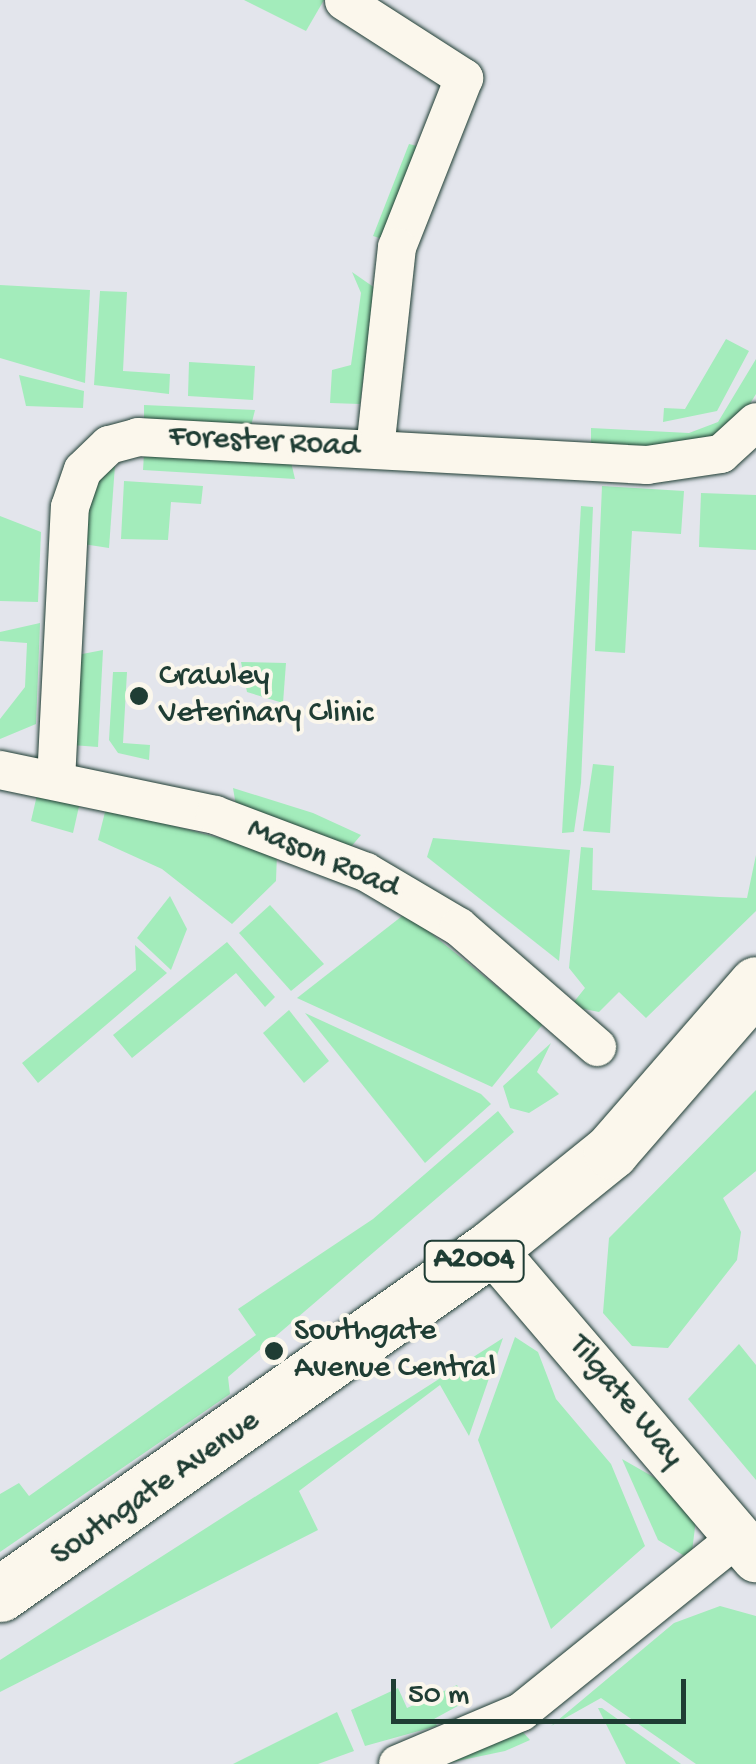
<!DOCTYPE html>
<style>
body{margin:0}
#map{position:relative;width:756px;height:1764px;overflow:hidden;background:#e3e5ec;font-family:"Gochi Hand",sans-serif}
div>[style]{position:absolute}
.green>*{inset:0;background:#a3ecbb}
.roads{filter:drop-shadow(0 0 2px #1f3d34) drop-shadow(0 0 2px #1f3d34)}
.minor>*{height:38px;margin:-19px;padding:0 19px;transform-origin:19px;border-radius:19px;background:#fbf7ec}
.tertiary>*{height:48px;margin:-24px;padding:0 24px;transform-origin:24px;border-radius:24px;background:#fbf7ec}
.primary>*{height:55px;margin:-27.5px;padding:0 27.5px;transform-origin:27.5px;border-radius:27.5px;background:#fbf7ec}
.dots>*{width:28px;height:28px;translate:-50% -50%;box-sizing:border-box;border:5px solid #fbf7ec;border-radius:50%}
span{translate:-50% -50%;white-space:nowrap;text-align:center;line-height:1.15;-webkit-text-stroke:8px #fbf7ec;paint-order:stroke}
.shield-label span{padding:2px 8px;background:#fbf7ec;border:2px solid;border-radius:8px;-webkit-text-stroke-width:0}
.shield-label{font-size:30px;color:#1f3d34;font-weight:700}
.street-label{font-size:32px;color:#1f3d34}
.poi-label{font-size:32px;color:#1f3d34}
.left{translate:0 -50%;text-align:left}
.scale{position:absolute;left:391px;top:1679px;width:295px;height:45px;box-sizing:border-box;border:5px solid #1f3d34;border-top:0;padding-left:12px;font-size:30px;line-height:35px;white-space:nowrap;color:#1f3d34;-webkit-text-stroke:8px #fbf7ec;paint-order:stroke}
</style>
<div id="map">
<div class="green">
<div style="clip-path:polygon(244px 0,324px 0,306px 31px)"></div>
<div style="clip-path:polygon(409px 144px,417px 146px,382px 239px,373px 236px)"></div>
<div style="clip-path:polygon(352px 272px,375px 288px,360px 404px,330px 403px,332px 370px,351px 365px,361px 293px)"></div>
<div style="clip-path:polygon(0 285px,90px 290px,85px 383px,0 358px)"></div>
<div style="clip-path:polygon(100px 291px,127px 292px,123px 371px,170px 374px,169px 394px,94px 385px)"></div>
<div style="clip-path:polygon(726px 339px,749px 351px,717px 411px,663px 422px,664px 408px,685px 409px)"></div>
<div style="clip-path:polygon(756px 359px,756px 394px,731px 434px,690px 449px,591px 444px,591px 428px,689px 433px,718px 422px)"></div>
<div style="clip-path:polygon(189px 362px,255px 366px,253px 400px,188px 396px)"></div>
<div style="clip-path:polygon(19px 375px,84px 391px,83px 408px,26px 406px)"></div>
<div style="clip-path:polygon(144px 405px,255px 410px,251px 426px,144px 420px)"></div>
<div style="clip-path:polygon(144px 453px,290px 458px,295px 479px,143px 470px)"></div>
<div style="clip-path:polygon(115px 465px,109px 548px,83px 544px,89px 486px)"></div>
<div style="clip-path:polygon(124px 481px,203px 486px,201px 504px,171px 502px,168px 540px,121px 539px)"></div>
<div style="clip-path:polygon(602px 486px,684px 491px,681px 534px,632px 531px,625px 653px,595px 651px)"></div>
<div style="clip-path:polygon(701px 493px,756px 495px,756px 550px,699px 547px)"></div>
<div style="clip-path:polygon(581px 506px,593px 507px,581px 783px,574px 832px,562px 833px)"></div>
<div style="clip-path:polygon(0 516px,41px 532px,38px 602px,0 601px)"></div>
<div style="clip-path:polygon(40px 623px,36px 724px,0 739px,0 719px,25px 687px,27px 643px,0 641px,0 632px)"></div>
<div style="clip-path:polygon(103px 650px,98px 747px,72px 745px,77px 655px)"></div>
<div style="clip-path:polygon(241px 662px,286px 663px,283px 703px,247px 692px)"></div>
<div style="clip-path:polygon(113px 672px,127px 672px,123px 743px,150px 745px,149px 760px,118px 753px,109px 740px)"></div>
<div style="clip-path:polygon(593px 764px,614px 766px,610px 833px,583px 831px)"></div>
<div style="clip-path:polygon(233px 788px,313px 813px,361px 835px,350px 848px,236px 806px)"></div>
<div style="clip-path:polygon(37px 795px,80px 802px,73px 833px,31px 821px)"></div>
<div style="clip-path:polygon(106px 808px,277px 853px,276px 881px,232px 924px,162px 869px,98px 840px)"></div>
<div style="clip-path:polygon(433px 838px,570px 850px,559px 961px,427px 857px)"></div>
<div style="clip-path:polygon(581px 847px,593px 848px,592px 890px,720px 897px,747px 898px,756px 855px,756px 911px,646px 1018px,619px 992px,599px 1012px,579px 1008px,573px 1003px,585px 988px,569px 968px)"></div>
<div style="clip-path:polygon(170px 896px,187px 929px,171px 970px,137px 938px)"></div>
<div style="clip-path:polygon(270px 905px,324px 964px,291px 991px,239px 933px)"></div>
<div style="clip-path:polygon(406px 913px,543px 1024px,492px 1087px,297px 998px)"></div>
<div style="clip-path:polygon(227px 942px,275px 997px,265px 1007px,236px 973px,132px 1058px,113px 1035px)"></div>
<div style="clip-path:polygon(135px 945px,167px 973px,38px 1083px,22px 1063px,136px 970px)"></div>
<div style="clip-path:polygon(289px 1010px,329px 1061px,304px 1083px,263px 1033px)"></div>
<div style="clip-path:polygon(305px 1013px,481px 1094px,491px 1104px,425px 1163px)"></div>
<div style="clip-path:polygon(551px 1043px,537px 1072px,559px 1094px,529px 1113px,510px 1108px,503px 1086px)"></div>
<div style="clip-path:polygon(756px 1090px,756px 1171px,723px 1198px,741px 1232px,737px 1260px,668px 1348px,632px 1346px,603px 1313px,609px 1238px)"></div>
<div style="clip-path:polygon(498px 1111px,514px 1132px,228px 1377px,230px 1394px,0 1552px,0 1494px,19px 1483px,29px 1496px,256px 1335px,238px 1309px,373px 1219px)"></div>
<div style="clip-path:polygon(515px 1337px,538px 1352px,556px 1399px,611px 1464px,645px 1546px,551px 1629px,478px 1440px)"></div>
<div style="clip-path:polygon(503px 1338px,469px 1436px,440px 1385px,299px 1491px,318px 1530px,0 1692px,0 1660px)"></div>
<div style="clip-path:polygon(739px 1344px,756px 1365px,756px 1480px,688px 1399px)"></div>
<div style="clip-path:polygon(622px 1459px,664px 1483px,696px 1519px,691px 1560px,658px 1540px)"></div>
<div style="clip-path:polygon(720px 1606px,756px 1616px,756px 1764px,696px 1764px,601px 1698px,551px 1726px,674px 1623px)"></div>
<div style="clip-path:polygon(457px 1685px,465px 1702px,434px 1719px,437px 1726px,365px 1746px,351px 1710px,398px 1688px,407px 1708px)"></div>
<div style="clip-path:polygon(598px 1708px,602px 1708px,681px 1764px,626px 1764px)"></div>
<div style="clip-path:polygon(337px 1712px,354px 1751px,318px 1764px,233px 1764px)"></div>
<div style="clip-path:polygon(522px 1731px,530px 1740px,505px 1751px,443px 1764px)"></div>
</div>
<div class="roads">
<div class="minor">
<div style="left:344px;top:1px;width:143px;rotate:32.7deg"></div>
<div style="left:464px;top:78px;width:182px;rotate:111.6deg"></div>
<div style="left:397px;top:247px;width:202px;rotate:96.2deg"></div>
<div style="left:0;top:770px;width:220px;rotate:11.8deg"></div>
<div style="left:215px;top:815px;width:161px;rotate:20.7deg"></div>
<div style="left:366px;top:872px;width:108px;rotate:30.6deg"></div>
<div style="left:459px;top:927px;width:183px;rotate:41deg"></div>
<div style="left:56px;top:781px;width:274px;rotate:-87.1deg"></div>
<div style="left:70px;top:507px;width:39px;rotate:-71deg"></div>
<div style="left:83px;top:470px;width:36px;rotate:-44deg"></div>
<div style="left:109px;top:445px;width:30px;rotate:-15deg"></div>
<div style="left:138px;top:437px;width:510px;rotate:3.15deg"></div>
<div style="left:647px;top:465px;width:75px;rotate:-8.5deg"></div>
<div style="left:721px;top:454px;width:47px;rotate:-42.4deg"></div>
<div style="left:398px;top:1764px;width:134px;rotate:-22.9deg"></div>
<div style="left:521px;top:1712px;width:280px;rotate:-38.9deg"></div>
</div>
<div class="tertiary">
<div style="left:491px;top:1248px;width:408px;rotate:49.5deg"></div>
</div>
<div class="primary">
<div style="left:0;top:1594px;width:601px;rotate:-35.17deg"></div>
<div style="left:491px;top:1248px;width:154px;rotate:-38.9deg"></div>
<div style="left:611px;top:1151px;width:221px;rotate:-49deg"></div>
</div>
</div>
<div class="dots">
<div style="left:139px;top:696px;background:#1f3d34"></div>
<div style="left:274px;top:1351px;background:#1f3d34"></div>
</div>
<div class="shield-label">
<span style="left:474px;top:1261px">A2004</span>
</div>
<div class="street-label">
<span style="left:264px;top:443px;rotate:3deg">Forester Road</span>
<span style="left:323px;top:859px;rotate:23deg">Mason Road</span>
<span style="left:625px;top:1402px;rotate:50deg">Tilgate Way</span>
<span style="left:156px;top:1489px;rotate:-35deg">Southgate Avenue</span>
</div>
<div class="poi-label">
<span class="left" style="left:159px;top:696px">Crawley<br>Veterinary Clinic</span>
<span class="left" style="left:294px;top:1351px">Southgate<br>Avenue Central</span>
</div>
<div class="scale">50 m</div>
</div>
